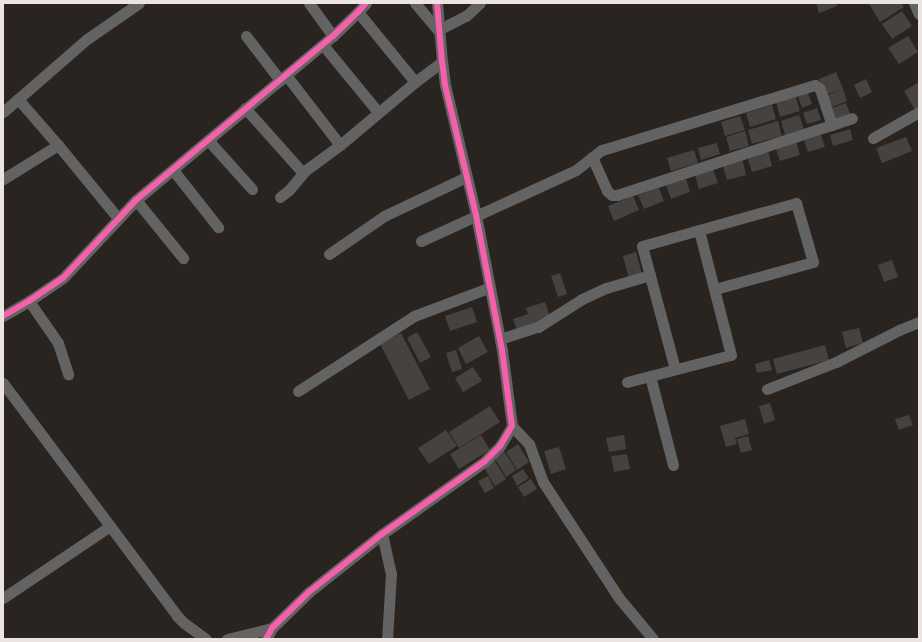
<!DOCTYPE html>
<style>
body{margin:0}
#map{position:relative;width:922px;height:642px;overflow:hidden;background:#2a2420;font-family:Rubik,sans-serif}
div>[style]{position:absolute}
.building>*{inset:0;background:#46423f}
.street>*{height:11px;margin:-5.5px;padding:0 5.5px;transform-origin:5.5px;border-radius:5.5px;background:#626362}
.cycleway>*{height:6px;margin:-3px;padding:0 3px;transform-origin:3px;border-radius:3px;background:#f560ab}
span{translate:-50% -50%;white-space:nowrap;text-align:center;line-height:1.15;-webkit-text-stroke:4px #241913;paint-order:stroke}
.frame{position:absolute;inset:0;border:4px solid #ece4e0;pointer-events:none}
</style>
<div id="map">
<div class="building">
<div style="clip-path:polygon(816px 3px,836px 3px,837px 6px,819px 13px)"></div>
<div style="clip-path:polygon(871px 3px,901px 3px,904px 7px,880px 22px,869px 4px)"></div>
<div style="clip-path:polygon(902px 11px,912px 26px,892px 39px,882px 24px)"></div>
<div style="clip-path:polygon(908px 36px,918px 52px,899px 64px,888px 48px)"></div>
<div style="clip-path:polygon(836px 72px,843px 89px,825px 95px,819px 79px)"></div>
<div style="clip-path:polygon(866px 79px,872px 92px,860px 98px,854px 85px)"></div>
<div style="clip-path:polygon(919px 82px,919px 108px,915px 110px,904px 91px)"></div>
<div style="clip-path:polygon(843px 89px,847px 101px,830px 108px,825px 96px)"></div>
<div style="clip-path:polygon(808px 93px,812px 104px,802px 108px,798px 96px)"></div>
<div style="clip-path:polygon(796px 97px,800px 111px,780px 117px,776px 102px)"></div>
<div style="clip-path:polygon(846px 103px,850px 114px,833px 120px,829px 109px)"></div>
<div style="clip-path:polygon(772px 105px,776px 119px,750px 127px,746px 113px)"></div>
<div style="clip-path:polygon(817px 108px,821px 120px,807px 124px,803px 113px)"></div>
<div style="clip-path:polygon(799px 115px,804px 129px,785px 135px,781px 121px)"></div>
<div style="clip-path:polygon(740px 116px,745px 130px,725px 136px,721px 122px)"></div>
<div style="clip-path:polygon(778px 121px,782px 136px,752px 144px,748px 130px)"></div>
<div style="clip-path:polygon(850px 129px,853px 140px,833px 146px,830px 135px)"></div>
<div style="clip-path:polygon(745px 131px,749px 146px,730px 151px,726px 137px)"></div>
<div style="clip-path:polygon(821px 135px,825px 147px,808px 152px,804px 140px)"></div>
<div style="clip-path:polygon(906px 137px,912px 151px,882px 163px,876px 148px)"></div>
<div style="clip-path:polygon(796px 140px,800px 155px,780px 161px,775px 146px)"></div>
<div style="clip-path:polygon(717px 143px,720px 154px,701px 160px,698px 148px)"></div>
<div style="clip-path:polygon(694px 150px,698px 163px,671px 171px,667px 158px)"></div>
<div style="clip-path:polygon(768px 150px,772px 166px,752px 172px,747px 156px)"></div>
<div style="clip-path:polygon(742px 158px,746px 175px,727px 180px,722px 163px)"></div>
<div style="clip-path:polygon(713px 169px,718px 183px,699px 189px,695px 175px)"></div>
<div style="clip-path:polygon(686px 179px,690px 192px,671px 199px,666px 185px)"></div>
<div style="clip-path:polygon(659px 188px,664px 201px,644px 209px,638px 195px)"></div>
<div style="clip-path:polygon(633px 196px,639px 210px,614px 221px,608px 206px)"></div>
<div style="clip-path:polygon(636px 252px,642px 274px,629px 278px,623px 256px)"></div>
<div style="clip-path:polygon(892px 260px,898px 277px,884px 282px,878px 265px)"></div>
<div style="clip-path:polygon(560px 273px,567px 294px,558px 297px,551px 276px)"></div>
<div style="clip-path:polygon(545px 302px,551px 319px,517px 330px,513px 319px,528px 314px,526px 308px)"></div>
<div style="clip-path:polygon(472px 307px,477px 322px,450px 331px,445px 316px)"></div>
<div style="clip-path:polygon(859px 328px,863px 343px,846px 348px,842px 332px)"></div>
<div style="clip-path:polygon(417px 332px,431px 357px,420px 363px,407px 338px)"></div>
<div style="clip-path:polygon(401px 333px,430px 389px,409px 400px,380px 344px)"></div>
<div style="clip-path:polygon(479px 336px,488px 352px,466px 364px,458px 348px)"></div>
<div style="clip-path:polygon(825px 345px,829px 360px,777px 374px,773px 359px)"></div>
<div style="clip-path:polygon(456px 350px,462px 369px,452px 372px,446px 353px)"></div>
<div style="clip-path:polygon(769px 360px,772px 370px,757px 373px,755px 364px)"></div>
<div style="clip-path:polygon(473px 367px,482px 381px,463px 392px,455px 378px)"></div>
<div style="clip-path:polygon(770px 403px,775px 420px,764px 424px,759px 406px)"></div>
<div style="clip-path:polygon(490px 406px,500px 422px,459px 448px,449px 432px)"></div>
<div style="clip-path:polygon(909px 415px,913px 425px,899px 430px,895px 419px)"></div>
<div style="clip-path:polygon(745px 419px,749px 434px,735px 438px,737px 444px,726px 447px,720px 426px)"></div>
<div style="clip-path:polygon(446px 430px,457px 446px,429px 464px,418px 448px)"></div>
<div style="clip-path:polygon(481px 435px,490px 450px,459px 469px,450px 454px)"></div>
<div style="clip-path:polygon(624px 435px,626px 449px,609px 452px,606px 438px)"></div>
<div style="clip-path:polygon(748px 436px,752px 450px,741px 453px,737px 439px)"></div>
<div style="clip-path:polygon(518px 444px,529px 462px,517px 470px,506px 452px)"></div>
<div style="clip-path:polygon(559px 447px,566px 469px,551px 474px,544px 451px)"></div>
<div style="clip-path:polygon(504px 451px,516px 470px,506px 477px,494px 457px)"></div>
<div style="clip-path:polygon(627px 454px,630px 469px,614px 472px,611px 456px)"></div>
<div style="clip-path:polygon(493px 458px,506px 479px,495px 486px,482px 465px)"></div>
<div style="clip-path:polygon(523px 469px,529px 478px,517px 486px,512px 476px)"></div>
<div style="clip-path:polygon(488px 476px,494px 488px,485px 493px,478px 481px)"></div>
<div style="clip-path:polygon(531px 479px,537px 489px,524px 497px,518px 487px)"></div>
</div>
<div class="street">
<div style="left:309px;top:3px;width:41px;rotate:54deg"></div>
<div style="left:415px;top:3px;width:35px;rotate:50deg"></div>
<div style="left:438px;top:30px;width:31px;rotate:-27deg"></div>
<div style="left:466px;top:16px;width:19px;rotate:-43deg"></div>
<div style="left:914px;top:3px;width:12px;rotate:66deg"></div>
<div style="left:358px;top:12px;width:90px;rotate:50.8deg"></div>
<div style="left:246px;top:36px;width:56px;rotate:52.3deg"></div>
<div style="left:323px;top:45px;width:87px;rotate:50.6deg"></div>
<div style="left:286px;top:75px;width:88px;rotate:52.4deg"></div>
<div style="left:18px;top:99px;width:61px;rotate:49deg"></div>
<div style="left:58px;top:145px;width:94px;rotate:50.6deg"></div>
<div style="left:245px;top:108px;width:87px;rotate:48.3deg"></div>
<div style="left:3px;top:112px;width:111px;rotate:-41deg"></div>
<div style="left:87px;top:39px;width:63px;rotate:-34.7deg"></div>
<div style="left:873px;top:138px;width:53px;rotate:-29.5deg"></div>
<div style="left:208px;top:140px;width:66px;rotate:48.1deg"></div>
<div style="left:592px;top:157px;width:37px;rotate:66deg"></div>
<div style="left:607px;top:191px;width:6px;rotate:39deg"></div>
<div style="left:612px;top:195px;width:5px"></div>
<div style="left:617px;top:195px;width:247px;rotate:-18.1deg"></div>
<div style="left:173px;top:170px;width:73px;rotate:51.7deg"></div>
<div style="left:3px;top:179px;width:65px;rotate:-31.7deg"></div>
<div style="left:280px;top:197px;width:11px;rotate:-38deg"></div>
<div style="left:289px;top:190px;width:26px;rotate:-50deg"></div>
<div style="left:306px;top:170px;width:42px;rotate:-36.3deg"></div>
<div style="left:340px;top:145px;width:98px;rotate:-40deg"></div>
<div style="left:415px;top:82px;width:34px;rotate:-37deg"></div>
<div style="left:136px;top:200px;width:75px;rotate:51deg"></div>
<div style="left:421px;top:241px;width:170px;rotate:-24.6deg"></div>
<div style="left:576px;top:170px;width:33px;rotate:-38deg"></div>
<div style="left:602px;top:150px;width:219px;rotate:-17deg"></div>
<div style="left:811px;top:86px;width:4px;rotate:-14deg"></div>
<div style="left:815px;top:85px;width:6px;rotate:39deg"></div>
<div style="left:820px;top:89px;width:38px;rotate:72deg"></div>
<div style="left:329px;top:254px;width:67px;rotate:-34.6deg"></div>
<div style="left:384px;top:216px;width:91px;rotate:-25.4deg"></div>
<div style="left:29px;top:301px;width:51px;rotate:55.4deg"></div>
<div style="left:58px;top:343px;width:33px;rotate:72deg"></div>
<div style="left:3px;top:316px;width:30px;rotate:-30deg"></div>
<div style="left:29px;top:301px;width:41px;rotate:-34.1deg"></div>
<div style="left:63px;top:278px;width:107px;rotate:-46.9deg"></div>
<div style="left:136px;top:200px;width:256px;rotate:-39.8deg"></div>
<div style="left:333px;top:36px;width:35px;rotate:-44deg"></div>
<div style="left:358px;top:12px;width:12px;rotate:-48deg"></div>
<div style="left:500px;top:339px;width:40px;rotate:-18deg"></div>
<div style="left:538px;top:327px;width:52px;rotate:-32.5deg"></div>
<div style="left:582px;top:299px;width:26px;rotate:-25deg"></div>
<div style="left:606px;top:288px;width:46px;rotate:-16.5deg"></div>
<div style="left:675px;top:369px;width:127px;rotate:-105deg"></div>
<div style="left:642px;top:246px;width:160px;rotate:-15.6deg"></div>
<div style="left:796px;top:203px;width:61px;rotate:73.9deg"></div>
<div style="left:813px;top:262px;width:102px;rotate:164.6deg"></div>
<div style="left:650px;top:376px;width:92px;rotate:75.5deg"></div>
<div style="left:627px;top:382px;width:107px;rotate:-14.6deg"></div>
<div style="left:731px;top:355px;width:129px;rotate:-104.4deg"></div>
<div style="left:3px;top:383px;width:291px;rotate:53.2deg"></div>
<div style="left:177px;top:616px;width:10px;rotate:45deg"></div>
<div style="left:184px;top:623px;width:27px;rotate:36deg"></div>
<div style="left:767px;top:389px;width:74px;rotate:-21.4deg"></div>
<div style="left:836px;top:362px;width:71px;rotate:-26.9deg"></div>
<div style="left:899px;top:330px;width:22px;rotate:-22deg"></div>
<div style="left:298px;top:391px;width:138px;rotate:-32.9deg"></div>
<div style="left:414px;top:316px;width:79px;rotate:-20.7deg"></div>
<div style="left:512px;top:426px;width:25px;rotate:47deg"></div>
<div style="left:529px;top:444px;width:40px;rotate:69.8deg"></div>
<div style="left:543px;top:482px;width:139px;rotate:56.8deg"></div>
<div style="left:619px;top:598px;width:53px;rotate:50.3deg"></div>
<div style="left:382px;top:534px;width:41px;rotate:77.3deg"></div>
<div style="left:391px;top:574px;width:65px;rotate:93.5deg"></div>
<div style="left:3px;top:598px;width:129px;rotate:-33.9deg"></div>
<div style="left:227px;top:639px;width:46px;rotate:-13.7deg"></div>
<div style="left:266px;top:639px;width:13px;rotate:-61deg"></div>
<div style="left:272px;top:628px;width:52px;rotate:-44.2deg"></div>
<div style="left:309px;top:592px;width:93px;rotate:-38.5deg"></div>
<div style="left:382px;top:534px;width:126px;rotate:-35.3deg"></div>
<div style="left:485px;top:461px;width:21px;rotate:-45deg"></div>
<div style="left:500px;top:446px;width:23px;rotate:-59deg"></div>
<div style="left:512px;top:426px;width:77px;rotate:-97.5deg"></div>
<div style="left:502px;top:350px;width:137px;rotate:-100.9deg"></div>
<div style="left:476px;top:215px;width:134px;rotate:-103.4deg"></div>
<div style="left:445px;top:85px;width:23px;rotate:-97deg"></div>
<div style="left:442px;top:62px;width:59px;rotate:-94.8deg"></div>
</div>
<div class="cycleway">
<div style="left:3px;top:316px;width:30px;rotate:-30deg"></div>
<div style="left:29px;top:301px;width:41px;rotate:-34.1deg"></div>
<div style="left:63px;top:278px;width:107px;rotate:-46.9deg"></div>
<div style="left:136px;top:200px;width:256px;rotate:-39.8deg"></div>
<div style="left:333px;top:36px;width:35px;rotate:-44deg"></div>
<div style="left:358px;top:12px;width:12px;rotate:-48deg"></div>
<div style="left:266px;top:639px;width:13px;rotate:-61deg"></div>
<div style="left:272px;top:628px;width:52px;rotate:-44.2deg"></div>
<div style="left:309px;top:592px;width:93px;rotate:-38.5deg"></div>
<div style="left:382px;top:534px;width:126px;rotate:-35.3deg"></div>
<div style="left:485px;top:461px;width:21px;rotate:-45deg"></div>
<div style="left:500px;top:446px;width:23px;rotate:-59deg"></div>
<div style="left:512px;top:426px;width:77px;rotate:-97.5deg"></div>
<div style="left:502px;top:350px;width:137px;rotate:-100.9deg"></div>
<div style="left:476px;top:215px;width:134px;rotate:-103.4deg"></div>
<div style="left:445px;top:85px;width:23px;rotate:-97deg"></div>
<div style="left:442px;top:62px;width:59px;rotate:-94.8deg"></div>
</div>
<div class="frame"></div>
</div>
